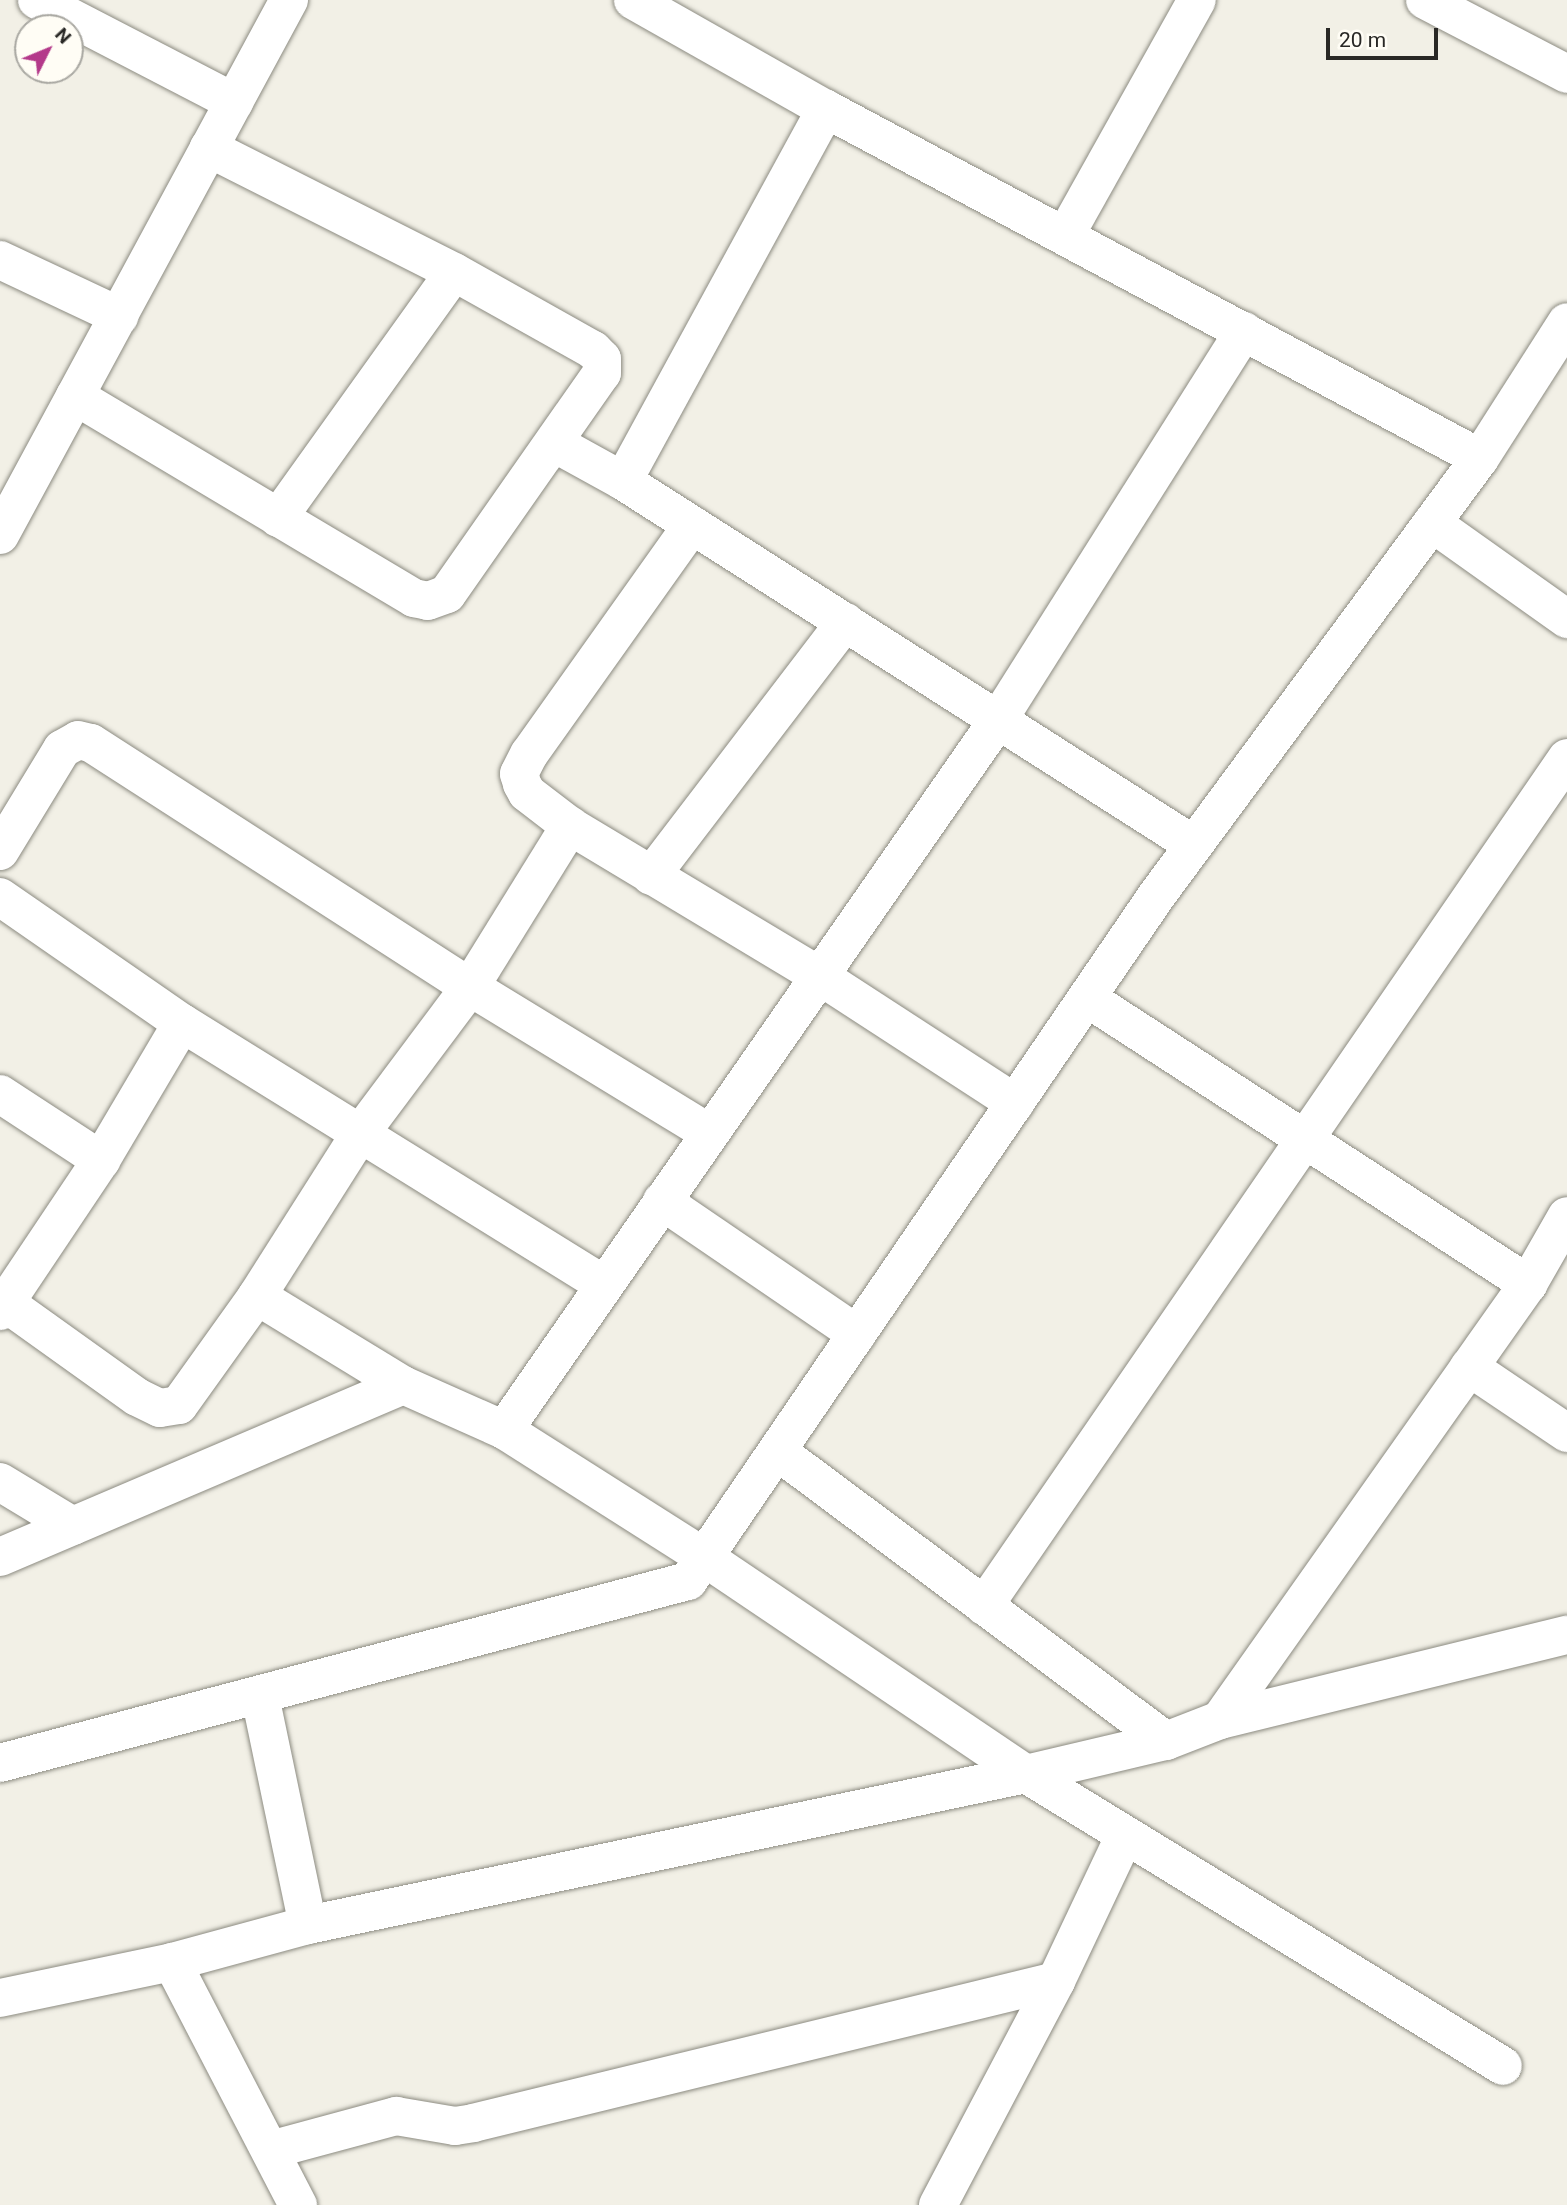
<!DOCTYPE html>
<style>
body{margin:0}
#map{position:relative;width:1567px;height:2205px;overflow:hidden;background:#f2f0e6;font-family:Roboto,sans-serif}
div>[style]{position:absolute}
.roads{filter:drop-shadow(0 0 2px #8c8b81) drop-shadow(0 0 2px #8c8b81)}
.street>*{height:38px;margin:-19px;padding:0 19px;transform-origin:19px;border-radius:19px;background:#fff}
.secondary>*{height:38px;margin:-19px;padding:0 19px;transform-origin:19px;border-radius:19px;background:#fff}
span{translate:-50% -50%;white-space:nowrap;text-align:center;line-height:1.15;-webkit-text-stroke:7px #fffdf5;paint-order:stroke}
.north{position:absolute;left:14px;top:14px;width:70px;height:70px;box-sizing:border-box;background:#fffdf5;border:2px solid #a9a8a2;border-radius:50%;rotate:47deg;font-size:19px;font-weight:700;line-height:28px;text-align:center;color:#292825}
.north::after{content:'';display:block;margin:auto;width:24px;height:32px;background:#b4398a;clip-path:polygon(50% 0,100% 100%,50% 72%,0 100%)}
.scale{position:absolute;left:1326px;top:28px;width:112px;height:32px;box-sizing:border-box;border:4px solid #292825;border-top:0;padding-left:9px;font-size:21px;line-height:24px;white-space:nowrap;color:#292825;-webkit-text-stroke:5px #fffdf5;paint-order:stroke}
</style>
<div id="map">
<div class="roads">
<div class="street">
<div style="left:37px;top:0;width:222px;rotate:27.4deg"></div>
<div style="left:633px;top:0;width:222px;rotate:29.5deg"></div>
<div style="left:826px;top:109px;width:741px;rotate:28.09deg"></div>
<div style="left:1065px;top:236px;width:270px;rotate:-60.8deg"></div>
<div style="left:0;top:260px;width:132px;rotate:25.2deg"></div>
<div style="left:1244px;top:331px;width:460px;rotate:122.3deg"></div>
<div style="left:998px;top:720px;width:865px;rotate:124.83deg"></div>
<div style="left:504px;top:1430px;width:237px;rotate:32.4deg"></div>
<div style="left:704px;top:1557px;width:388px;rotate:34deg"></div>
<div style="left:1026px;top:1774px;width:559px;rotate:31.47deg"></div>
<div style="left:75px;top:396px;width:395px;rotate:30.8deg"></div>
<div style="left:414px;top:598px;width:14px;rotate:12deg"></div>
<div style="left:428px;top:601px;width:20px;rotate:-20deg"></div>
<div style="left:447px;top:594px;width:270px;rotate:-55deg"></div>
<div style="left:602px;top:373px;width:14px;rotate:-90deg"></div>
<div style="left:602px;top:359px;width:13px;rotate:-135deg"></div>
<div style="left:593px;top:350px;width:159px;rotate:-150.7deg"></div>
<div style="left:454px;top:272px;width:275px;rotate:-153.2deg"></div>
<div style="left:554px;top:443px;width:79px;rotate:28.8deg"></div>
<div style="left:623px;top:481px;width:677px;rotate:32.52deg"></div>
<div style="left:623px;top:481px;width:424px;rotate:-61.4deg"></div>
<div style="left:278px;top:518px;width:302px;rotate:-54.4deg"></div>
<div style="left:1432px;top:523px;width:166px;rotate:35.4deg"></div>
<div style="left:692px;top:525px;width:281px;rotate:125.4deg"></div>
<div style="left:529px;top:754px;width:22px;rotate:117deg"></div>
<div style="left:519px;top:774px;width:10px;rotate:73deg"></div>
<div style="left:522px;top:784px;width:10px;rotate:61deg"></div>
<div style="left:527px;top:793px;width:54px;rotate:37.5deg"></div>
<div style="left:570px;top:826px;width:289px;rotate:31deg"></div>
<div style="left:818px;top:975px;width:235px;rotate:33deg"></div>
<div style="left:0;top:535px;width:608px;rotate:-61.62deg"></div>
<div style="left:0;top:851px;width:119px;rotate:-58.7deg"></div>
<div style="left:62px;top:749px;width:18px;rotate:-29deg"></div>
<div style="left:78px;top:740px;width:13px;rotate:13deg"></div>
<div style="left:91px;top:743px;width:451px;rotate:32.8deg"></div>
<div style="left:470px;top:987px;width:279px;rotate:31.4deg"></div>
<div style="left:651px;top:876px;width:320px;rotate:-52.6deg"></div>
<div style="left:0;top:897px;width:221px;rotate:34.7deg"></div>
<div style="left:182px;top:1023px;width:497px;rotate:31.8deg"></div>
<div style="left:1087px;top:998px;width:526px;rotate:32.96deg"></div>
<div style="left:0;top:1094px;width:121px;rotate:33.2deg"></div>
<div style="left:662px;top:1201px;width:236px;rotate:34.3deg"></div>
<div style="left:257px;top:1296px;width:171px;rotate:31.4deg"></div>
<div style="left:0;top:1299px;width:168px;rotate:35.6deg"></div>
<div style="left:137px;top:1397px;width:25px;rotate:26deg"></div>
<div style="left:160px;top:1408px;width:19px;rotate:-9deg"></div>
<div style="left:179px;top:1405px;width:134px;rotate:-54.4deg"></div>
<div style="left:257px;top:1296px;width:192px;rotate:-57.6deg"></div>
<div style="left:360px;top:1134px;width:184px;rotate:-53.2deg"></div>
<div style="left:470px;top:987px;width:190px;rotate:-58.2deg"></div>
<div style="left:0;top:1311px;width:182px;rotate:-56.2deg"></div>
<div style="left:101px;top:1160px;width:159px;rotate:-59.4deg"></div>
<div style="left:1469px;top:1367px;width:118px;rotate:34deg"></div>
<div style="left:777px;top:1451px;width:485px;rotate:36.7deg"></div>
<div style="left:0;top:1482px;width:85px;rotate:31.1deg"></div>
<div style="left:0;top:1557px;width:438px;rotate:-23.1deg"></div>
<div style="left:403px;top:1385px;width:111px;rotate:24deg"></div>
<div style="left:984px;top:1606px;width:1029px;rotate:-55.49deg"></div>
<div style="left:260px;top:1696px;width:234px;rotate:78.2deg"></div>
<div style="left:1220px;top:1720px;width:534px;rotate:-54.76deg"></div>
<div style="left:1528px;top:1284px;width:78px;rotate:-60.2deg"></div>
<div style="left:0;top:1763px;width:712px;rotate:-14.82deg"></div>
<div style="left:688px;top:1581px;width:831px;rotate:-55.64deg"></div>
<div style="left:1157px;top:895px;width:543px;rotate:-53.53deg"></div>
<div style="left:1480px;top:458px;width:161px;rotate:-57.4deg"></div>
<div style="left:172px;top:1962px;width:274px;rotate:62.6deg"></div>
<div style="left:0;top:1998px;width:176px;rotate:-11.8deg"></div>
<div style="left:172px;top:1962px;width:141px;rotate:-15.2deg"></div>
<div style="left:308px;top:1925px;width:734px;rotate:-11.88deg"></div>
<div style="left:1026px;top:1774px;width:144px;rotate:-13.3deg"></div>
<div style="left:1166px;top:1741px;width:58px;rotate:-21.3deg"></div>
<div style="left:1220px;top:1720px;width:357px;rotate:-13.8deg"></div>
<div style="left:270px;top:2150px;width:131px;rotate:-15.1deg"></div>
<div style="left:396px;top:2116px;width:60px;rotate:9.6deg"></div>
<div style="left:455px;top:2126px;width:18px;rotate:-9deg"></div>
<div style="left:473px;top:2123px;width:600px;rotate:-13.69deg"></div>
<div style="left:938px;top:2205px;width:253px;rotate:-62.2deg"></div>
<div style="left:1056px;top:1981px;width:161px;rotate:-64.7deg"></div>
</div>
<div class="secondary">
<div style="left:1425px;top:0;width:160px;rotate:27.5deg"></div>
</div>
</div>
<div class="north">N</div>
<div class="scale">20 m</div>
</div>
